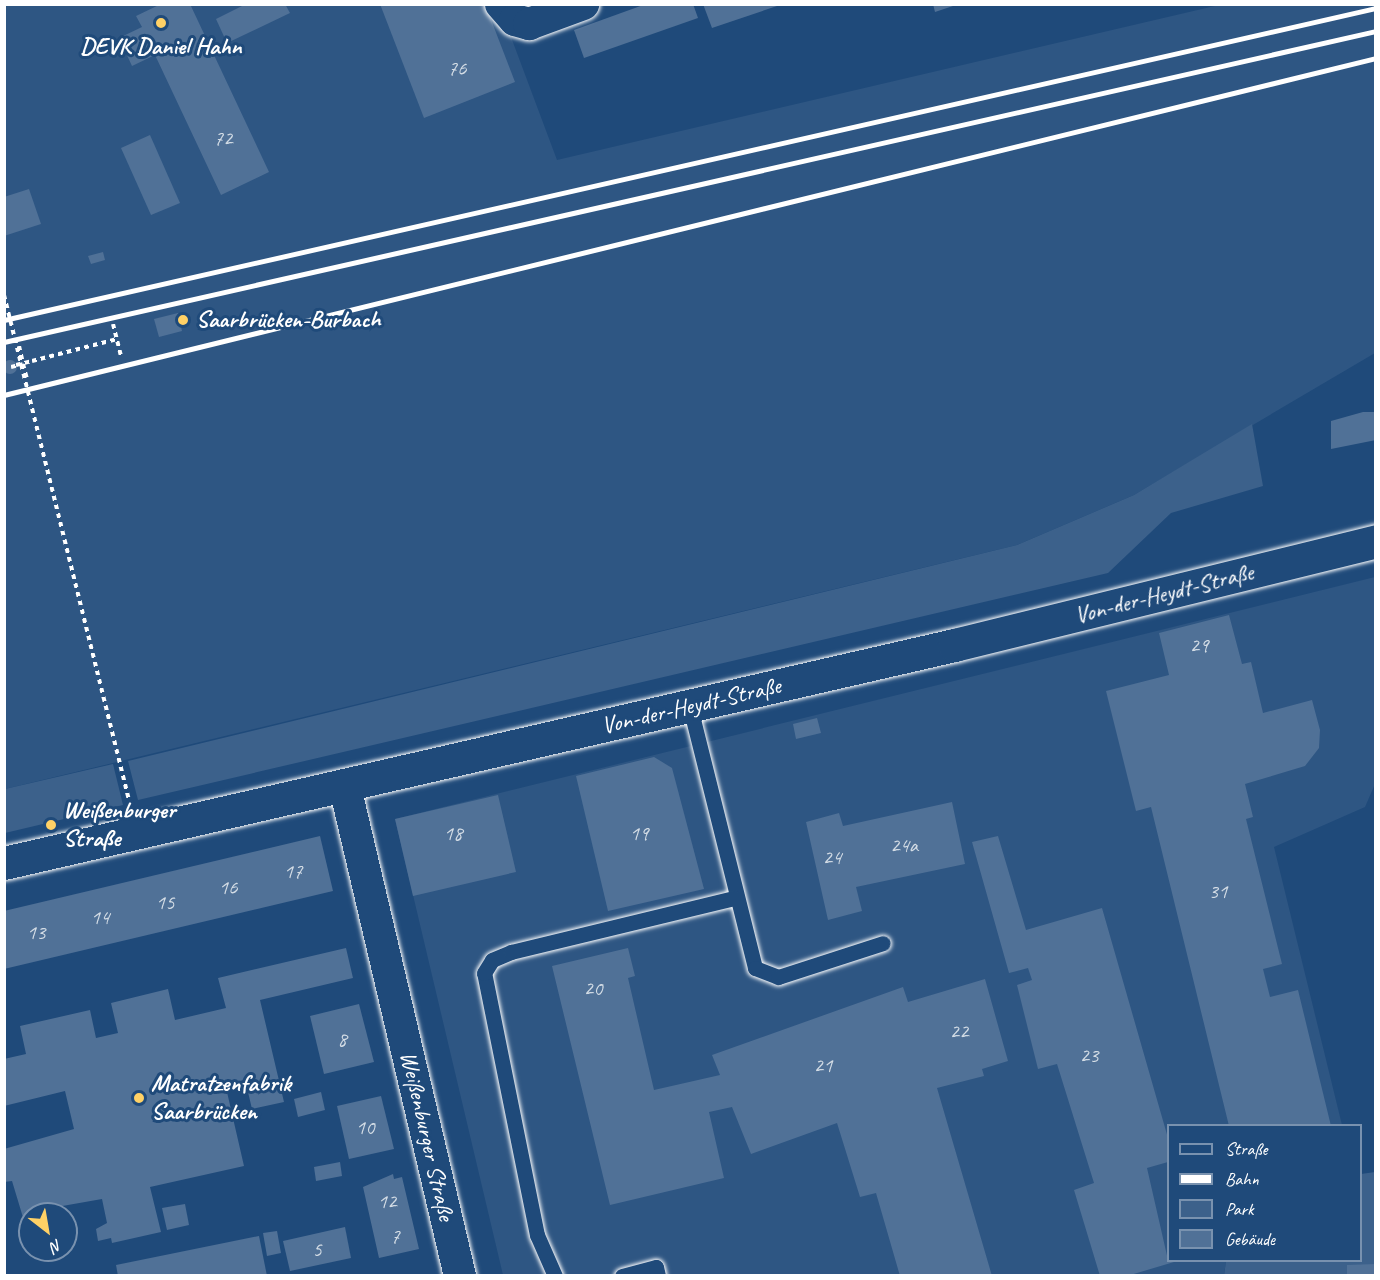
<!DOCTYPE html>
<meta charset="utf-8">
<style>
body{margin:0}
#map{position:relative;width:1380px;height:1280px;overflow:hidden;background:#1f4a7a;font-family:Caveat,sans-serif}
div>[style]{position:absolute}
.built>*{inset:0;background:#2e5683}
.green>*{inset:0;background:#3c618b}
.building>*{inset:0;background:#507197}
.round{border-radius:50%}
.path>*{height:4px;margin-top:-2px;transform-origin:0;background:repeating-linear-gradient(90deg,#fff 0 4.5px,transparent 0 9px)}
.roads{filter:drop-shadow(0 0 2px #fff) drop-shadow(0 0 2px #fff)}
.service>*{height:15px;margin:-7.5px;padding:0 7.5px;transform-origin:7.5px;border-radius:7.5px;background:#1f4a7a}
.minor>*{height:32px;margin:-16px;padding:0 16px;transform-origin:16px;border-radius:16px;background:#1f4a7a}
.secondary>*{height:33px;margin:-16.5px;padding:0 16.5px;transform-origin:16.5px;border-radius:16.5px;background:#1f4a7a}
.rail>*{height:4.5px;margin:-2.25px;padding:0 2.25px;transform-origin:2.25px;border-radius:2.25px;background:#fff}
.path-bridge>*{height:4px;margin-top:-2px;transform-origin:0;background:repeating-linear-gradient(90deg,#fff 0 4.5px,transparent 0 9px)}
.dots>*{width:16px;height:16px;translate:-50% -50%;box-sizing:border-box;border:3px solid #1f4a7a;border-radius:50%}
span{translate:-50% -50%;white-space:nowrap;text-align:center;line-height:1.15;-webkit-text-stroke:6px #1f4a7a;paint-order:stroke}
.number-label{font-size:21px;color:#d3dce5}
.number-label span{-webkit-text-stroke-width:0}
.poi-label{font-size:24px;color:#fff;font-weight:700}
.left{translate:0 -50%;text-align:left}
.street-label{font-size:24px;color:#fff}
.frame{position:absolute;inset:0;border:6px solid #fff;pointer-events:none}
.legend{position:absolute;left:1167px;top:1124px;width:195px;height:138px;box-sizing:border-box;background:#1f4a7a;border:2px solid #7992af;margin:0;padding:8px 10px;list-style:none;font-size:18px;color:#fff}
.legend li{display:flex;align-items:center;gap:12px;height:30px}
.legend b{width:30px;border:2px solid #7992af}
.north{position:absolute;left:18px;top:1202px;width:60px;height:60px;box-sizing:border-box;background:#1f4a7a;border:2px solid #7992af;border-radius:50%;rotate:149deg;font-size:16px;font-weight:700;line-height:24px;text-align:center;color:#fff}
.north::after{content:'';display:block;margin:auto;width:21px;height:27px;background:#ffd166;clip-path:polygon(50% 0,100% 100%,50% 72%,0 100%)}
</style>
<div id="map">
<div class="built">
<div style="clip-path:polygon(4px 5px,499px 5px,557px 160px,1219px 5px,1375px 5px,1375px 353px,1134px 495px,1017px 545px,5px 789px)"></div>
<div style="clip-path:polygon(1375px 577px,1375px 784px,1365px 807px,1274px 847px,1342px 1125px,1168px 1126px,1168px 1260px,1226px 1261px,1224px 1275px,503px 1275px,395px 819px)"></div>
</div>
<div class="green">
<div style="clip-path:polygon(1252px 424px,1263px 486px,1171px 513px,1108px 573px,138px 800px,128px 761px,1017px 545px,1134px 495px)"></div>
<div style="clip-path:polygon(113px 764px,123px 805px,5px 833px,5px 789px)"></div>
<div style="clip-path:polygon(1375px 1172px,1375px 1275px,1224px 1276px,1226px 1261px,1360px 1260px,1361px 1174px)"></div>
</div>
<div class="building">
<div style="clip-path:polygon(161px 4px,190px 4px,269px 172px,221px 195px,155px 55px,132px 66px,119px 38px,142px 27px,136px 16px)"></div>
<div style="clip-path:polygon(246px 4px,285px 4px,290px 13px,227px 43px,216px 19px)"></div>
<div style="clip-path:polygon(380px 4px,485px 4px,515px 82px,424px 118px)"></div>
<div style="clip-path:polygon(646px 4px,693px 4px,698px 18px,584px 58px,574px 30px)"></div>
<div style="clip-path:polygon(703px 4px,780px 4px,780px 5px,712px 28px)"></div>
<div style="clip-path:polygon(933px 4px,955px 4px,956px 5px,935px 12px)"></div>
<div style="clip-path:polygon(150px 135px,180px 203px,151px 215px,121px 148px)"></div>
<div style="clip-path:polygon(29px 189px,41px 224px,4px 236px,4px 197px)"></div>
<div style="clip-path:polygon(103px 252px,105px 260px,91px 264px,88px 256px)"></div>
<div style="clip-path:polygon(178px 313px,182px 331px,159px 337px,154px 319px)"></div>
<div class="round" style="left:3px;top:360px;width:14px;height:14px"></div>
<div style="clip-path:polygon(1363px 412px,1376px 412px,1376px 440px,1331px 449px,1331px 421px)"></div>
<div style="clip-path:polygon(1229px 615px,1242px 664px,1251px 662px,1263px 713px,1312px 700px,1320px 730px,1319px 748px,1305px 766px,1245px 784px,1253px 817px,1246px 819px,1282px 964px,1263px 969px,1270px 997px,1298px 990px,1331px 1126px,1229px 1126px,1151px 807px,1136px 811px,1106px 691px,1169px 675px,1159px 633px)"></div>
<div style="clip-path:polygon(817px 718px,821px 733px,796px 739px,793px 724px)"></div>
<div style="clip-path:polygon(654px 757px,672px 768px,704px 889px,608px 911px,576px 776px)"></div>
<div style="clip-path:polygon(498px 795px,516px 872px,413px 896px,395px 819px)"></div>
<div style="clip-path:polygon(952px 802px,965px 864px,856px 887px,862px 911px,828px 920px,806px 822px,839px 813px,843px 826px)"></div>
<div style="clip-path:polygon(320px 836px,333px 891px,4px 969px,4px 911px)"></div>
<div style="clip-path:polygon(998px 836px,1026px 930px,1102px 908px,1168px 1138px,1168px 1162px,1147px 1168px,1168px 1260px,1174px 1262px,1127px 1276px,1100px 1276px,1074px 1190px,1094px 1183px,1057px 1064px,1038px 1069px,1017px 985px,1032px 980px,1028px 968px,1009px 973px,972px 842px)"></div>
<div style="clip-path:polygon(346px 948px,353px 978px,260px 1000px,284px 1102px,252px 1109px,247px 1088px,227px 1092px,244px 1166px,150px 1187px,161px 1232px,112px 1243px,111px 1238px,98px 1241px,96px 1229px,107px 1223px,102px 1199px,51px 1208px,53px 1214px,30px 1214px,28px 1234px,12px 1181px,4px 1182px,4px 1149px,74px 1129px,65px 1091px,4px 1106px,4px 1059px,26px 1054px,20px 1026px,90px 1010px,96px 1038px,118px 1033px,111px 1003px,168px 989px,175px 1020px,226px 1008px,218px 978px)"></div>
<div style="clip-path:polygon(628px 948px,635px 976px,628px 978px,654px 1090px,720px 1075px,712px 1055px,903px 987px,908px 1002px,985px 979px,1008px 1061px,982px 1069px,984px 1076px,937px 1088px,992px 1276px,900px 1276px,876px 1193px,860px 1197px,837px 1123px,751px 1154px,732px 1107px,709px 1112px,724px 1178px,610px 1205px,552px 966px)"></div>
<div style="clip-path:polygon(359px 1004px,374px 1062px,324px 1074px,310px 1016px)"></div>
<div style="clip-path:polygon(321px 1092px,325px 1110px,298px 1117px,294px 1099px)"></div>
<div style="clip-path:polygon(381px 1096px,394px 1149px,349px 1159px,337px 1106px)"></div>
<div style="clip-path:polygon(340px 1162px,342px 1176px,316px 1181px,314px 1167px)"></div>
<div style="clip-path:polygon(393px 1174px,394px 1179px,402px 1177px,419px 1249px,379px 1258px,363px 1187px)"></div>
<div style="clip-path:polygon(185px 1204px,189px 1225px,167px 1230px,162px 1208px)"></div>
<div style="clip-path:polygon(345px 1227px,351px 1258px,290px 1271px,283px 1241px)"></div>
<div style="clip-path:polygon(277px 1231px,281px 1253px,267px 1256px,263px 1233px)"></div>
<div style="clip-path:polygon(259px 1236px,267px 1276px,118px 1276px,116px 1265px)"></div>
<div style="clip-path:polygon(1376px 1264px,1376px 1276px,1347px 1276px,1347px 1265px)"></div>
</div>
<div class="path">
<div style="left:113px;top:324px;width:34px;rotate:76deg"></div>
<div style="left:19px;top:346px;width:18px;rotate:77deg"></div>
<div style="left:32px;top:361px;width:88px;rotate:-14.5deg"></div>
<div style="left:11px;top:367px;width:12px;rotate:-14deg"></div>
<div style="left:23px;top:364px;width:16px;rotate:75deg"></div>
</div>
<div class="roads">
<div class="service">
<div style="left:690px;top:707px;width:269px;rotate:76deg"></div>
<div style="left:755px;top:968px;width:25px;rotate:21deg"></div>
<div style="left:778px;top:977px;width:110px;rotate:-17.9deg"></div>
<div style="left:555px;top:1276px;width:45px;rotate:-113.7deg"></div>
<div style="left:537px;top:1235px;width:267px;rotate:-101.4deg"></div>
<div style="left:484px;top:973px;width:15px;rotate:-58deg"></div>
<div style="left:492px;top:960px;width:21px;rotate:-23deg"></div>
<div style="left:511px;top:952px;width:230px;rotate:-13.6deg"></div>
<div style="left:622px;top:1276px;width:35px;rotate:-15deg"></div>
<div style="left:656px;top:1267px;width:9px;rotate:77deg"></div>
</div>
<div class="minor">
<div style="left:501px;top:4px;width:21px;rotate:49deg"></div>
<div style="left:515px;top:20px;width:15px;rotate:16deg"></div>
<div style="left:529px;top:24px;width:58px;rotate:-20.3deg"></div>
<div style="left:345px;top:787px;width:502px;rotate:76.77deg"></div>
</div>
<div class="secondary">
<div style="left:4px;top:863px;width:975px;rotate:-12.92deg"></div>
<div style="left:954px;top:645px;width:435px;rotate:-13.8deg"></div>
</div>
</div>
<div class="rail">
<div style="left:4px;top:320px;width:1407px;rotate:-12.81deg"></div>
<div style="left:4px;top:342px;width:1407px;rotate:-12.77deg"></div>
<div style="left:4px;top:395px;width:1413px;rotate:-13.8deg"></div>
</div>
<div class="path-bridge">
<div style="left:4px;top:295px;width:524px;rotate:76.1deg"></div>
<div style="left:16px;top:365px;width:16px;rotate:-14deg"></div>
</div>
<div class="dots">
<div style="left:161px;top:23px;background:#ffd166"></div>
<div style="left:183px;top:320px;background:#ffd166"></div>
<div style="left:51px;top:825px;background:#ffd166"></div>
<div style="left:139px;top:1098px;background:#ffd166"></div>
</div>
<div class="number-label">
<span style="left:457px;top:68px">76</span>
<span style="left:223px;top:138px">72</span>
<span style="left:1199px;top:645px">29</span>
<span style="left:453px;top:833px">18</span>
<span style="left:639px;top:833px">19</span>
<span style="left:904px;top:845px">24a</span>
<span style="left:832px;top:857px">24</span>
<span style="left:293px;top:871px">17</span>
<span style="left:228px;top:887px">16</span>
<span style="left:1218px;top:891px">31</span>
<span style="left:165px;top:902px">15</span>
<span style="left:100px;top:917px">14</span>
<span style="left:36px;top:932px">13</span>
<span style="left:593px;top:988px">20</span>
<span style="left:959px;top:1031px">22</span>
<span style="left:342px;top:1039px">8</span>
<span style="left:1089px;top:1055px">23</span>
<span style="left:823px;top:1065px">21</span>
<span style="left:365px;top:1127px">10</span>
<span style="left:387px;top:1201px">12</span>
<span style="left:395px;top:1236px">7</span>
<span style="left:317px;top:1249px">5</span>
</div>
<div class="poi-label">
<span style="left:161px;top:47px">DEVK Daniel Hahn</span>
<span class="left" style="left:196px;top:320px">Saarbrücken-Burbach</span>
<span class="left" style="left:63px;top:825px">Weißenburger<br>Straße</span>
<span class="left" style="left:151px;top:1098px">Matratzenfabrik<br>Saarbrücken</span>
</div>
<div class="street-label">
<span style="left:1164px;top:594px;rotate:-14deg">Von-der-Heydt-Straße</span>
<span style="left:691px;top:706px;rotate:-13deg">Von-der-Heydt-Straße</span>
<span style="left:427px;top:1136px;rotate:77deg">Weißenburger Straße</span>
</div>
<div class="frame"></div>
<ul class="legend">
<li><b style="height:8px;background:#1f4a7a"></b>Straße</li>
<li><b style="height:8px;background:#fff"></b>Bahn</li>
<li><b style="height:16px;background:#3c618b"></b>Park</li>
<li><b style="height:16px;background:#507197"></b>Gebäude</li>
</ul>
<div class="north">N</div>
</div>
